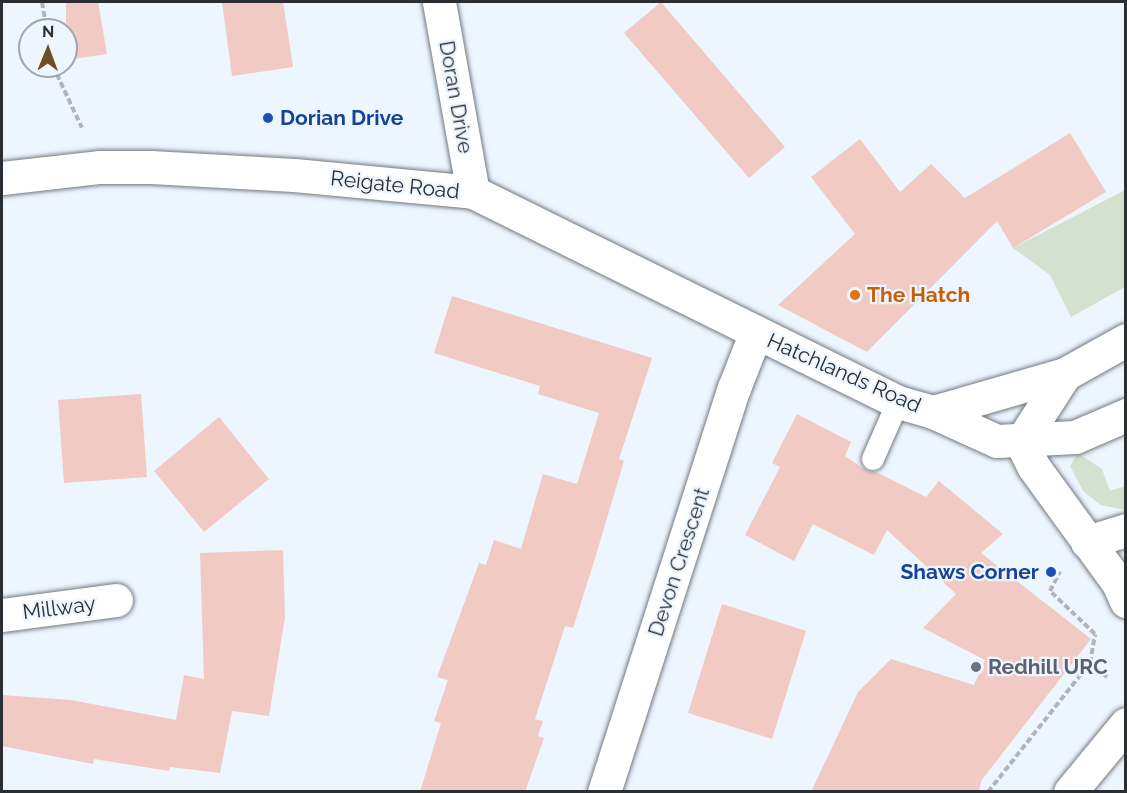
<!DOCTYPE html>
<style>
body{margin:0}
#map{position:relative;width:1127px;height:793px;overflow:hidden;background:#edf5ff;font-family:Raleway,sans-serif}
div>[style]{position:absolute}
.green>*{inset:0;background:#d3e2ce}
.building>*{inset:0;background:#f0cac3}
.path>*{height:4px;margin-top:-2px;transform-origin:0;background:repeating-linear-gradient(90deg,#aeb5bd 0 6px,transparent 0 9px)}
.roads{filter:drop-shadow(0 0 2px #727981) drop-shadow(0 0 2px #727981)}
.lane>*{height:22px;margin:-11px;padding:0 11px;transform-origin:11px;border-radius:11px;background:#fff}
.street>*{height:33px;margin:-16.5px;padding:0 16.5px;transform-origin:16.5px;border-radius:16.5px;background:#fff}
.secondary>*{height:33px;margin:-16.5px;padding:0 16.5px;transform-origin:16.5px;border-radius:16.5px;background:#fff}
.primary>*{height:33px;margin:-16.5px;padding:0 16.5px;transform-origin:16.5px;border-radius:16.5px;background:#fff}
.dots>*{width:16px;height:16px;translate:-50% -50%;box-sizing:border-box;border:3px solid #edf5ff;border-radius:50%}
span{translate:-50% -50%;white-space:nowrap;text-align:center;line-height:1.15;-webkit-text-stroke:4.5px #edf5ff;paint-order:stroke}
.street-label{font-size:21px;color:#2b2e32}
.transit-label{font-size:21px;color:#164399;font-weight:700}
.left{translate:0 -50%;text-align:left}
.right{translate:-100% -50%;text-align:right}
.food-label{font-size:21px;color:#c56008;font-weight:700}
.worship-label{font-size:21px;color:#5b616d;font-weight:700}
.frame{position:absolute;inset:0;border:3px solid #2b2e32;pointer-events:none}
.north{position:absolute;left:18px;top:18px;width:60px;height:60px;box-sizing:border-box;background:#edf5ff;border:2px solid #9fa5ad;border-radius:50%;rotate:1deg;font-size:16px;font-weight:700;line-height:24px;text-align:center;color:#2b2e32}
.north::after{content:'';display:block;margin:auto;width:21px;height:27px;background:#6e4f24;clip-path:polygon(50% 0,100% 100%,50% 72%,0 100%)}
</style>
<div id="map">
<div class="green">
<div style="clip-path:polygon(1125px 190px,1125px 287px,1071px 317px,1050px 275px,1013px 248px)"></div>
<div style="clip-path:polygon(1078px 453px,1102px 469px,1110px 491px,1125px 486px,1125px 510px,1101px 505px,1083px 491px,1070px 466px)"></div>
</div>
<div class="building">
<div style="clip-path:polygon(66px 2px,98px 2px,107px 54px,66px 60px)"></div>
<div style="clip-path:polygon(222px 2px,283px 2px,293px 67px,232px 76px)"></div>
<div style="clip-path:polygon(661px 2px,785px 147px,749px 178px,624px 33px)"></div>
<div style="clip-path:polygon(1070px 133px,1106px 192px,1013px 248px,997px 221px,867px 352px,778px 305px,855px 234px,811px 177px,860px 139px,900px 192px,931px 164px,965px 198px)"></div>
<div style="clip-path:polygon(452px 296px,652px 358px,619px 459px,624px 461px,596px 555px,573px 628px,565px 626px,535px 719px,543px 721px,538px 736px,544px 738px,525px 792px,420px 792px,441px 723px,434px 721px,448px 680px,437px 677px,479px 563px,486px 565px,494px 540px,521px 549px,543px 474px,577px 484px,599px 413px,538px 394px,540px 386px,434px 353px)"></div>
<div style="clip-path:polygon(141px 394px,147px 477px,64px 483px,58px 400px)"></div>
<div style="clip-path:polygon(797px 414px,851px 442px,845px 456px,867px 471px,876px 472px,926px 497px,939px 481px,1003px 534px,981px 553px,1091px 639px,981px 781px,979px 792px,811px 792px,858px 692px,891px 659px,974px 685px,985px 660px,923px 628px,956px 594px,887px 530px,874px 555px,813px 524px,794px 561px,745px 535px,780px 467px,772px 463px)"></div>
<div style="clip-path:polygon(219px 417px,269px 479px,204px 532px,154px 471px)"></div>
<div style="clip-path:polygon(283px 550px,285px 617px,269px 716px,232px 711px,220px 773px,170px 767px,169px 771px,94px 759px,93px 764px,2px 746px,2px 695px,71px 700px,176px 720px,184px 675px,204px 679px,200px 553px)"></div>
<div style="clip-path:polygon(722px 604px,806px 631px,772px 739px,688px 713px)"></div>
</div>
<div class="path">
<div style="left:42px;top:2px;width:28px;rotate:80deg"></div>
<div style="left:53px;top:66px;width:68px;rotate:64.9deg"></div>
<div style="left:1090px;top:663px;width:22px;rotate:39deg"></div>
<div style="left:988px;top:792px;width:164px;rotate:-51.7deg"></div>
<div style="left:1090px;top:663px;width:29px;rotate:-80deg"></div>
<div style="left:1095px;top:634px;width:62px;rotate:-136.3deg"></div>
<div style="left:1050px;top:591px;width:22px;rotate:-63deg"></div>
</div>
<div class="roads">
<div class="lane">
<div style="left:873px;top:459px;width:62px;rotate:-66.3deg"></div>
</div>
<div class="street">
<div style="left:439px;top:2px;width:193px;rotate:79.9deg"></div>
<div style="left:2px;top:615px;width:115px;rotate:-7.5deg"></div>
<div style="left:604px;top:792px;width:424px;rotate:-72.2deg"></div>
<div style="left:734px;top:388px;width:60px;rotate:-68.6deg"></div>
</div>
<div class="secondary">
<div style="left:1065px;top:374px;width:81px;rotate:122.9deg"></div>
<div style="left:1021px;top:442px;width:27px;rotate:63deg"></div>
<div style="left:1033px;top:466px;width:145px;rotate:54deg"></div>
<div style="left:1118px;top:583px;width:20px;rotate:66deg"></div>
<div style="left:1087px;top:542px;width:41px;rotate:-17.1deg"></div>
<div style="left:1070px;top:792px;width:88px;rotate:-50.5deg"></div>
</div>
<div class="primary">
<div style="left:2px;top:178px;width:99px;rotate:-6.4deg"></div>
<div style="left:100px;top:167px;width:51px"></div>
<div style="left:151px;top:167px;width:143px;rotate:3.2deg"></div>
<div style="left:294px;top:175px;width:180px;rotate:5.4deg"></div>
<div style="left:473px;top:192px;width:474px;rotate:26.3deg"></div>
<div style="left:898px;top:402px;width:36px;rotate:16deg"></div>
<div style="left:933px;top:412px;width:70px;rotate:24.4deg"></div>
<div style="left:997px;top:441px;width:78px;rotate:-2.9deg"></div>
<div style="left:1075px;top:437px;width:56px;rotate:-23.3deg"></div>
<div style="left:933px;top:412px;width:137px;rotate:-16.1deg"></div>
<div style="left:1065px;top:374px;width:70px;rotate:-29.1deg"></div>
</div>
</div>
<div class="dots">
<div style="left:268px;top:118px;background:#1a4fb4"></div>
<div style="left:855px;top:295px;background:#e8710a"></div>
<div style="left:1051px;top:572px;background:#1a4fb4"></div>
<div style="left:976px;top:667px;background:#6b7280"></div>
</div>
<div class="street-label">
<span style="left:456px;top:97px;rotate:80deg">Doran Drive</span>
<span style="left:395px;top:185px;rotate:6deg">Reigate Road</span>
<span style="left:844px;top:373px;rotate:24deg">Hatchlands Road</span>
<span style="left:679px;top:562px;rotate:-72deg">Devon Crescent</span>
<span style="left:59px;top:608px;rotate:-7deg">Millway</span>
</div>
<div class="transit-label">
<span class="left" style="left:280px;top:118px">Dorian Drive</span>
<span class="right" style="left:1039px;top:572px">Shaws Corner</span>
</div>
<div class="food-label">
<span class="left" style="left:867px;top:295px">The Hatch</span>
</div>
<div class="worship-label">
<span class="left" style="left:988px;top:667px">Redhill URC</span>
</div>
<div class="frame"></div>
<div class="north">N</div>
</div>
